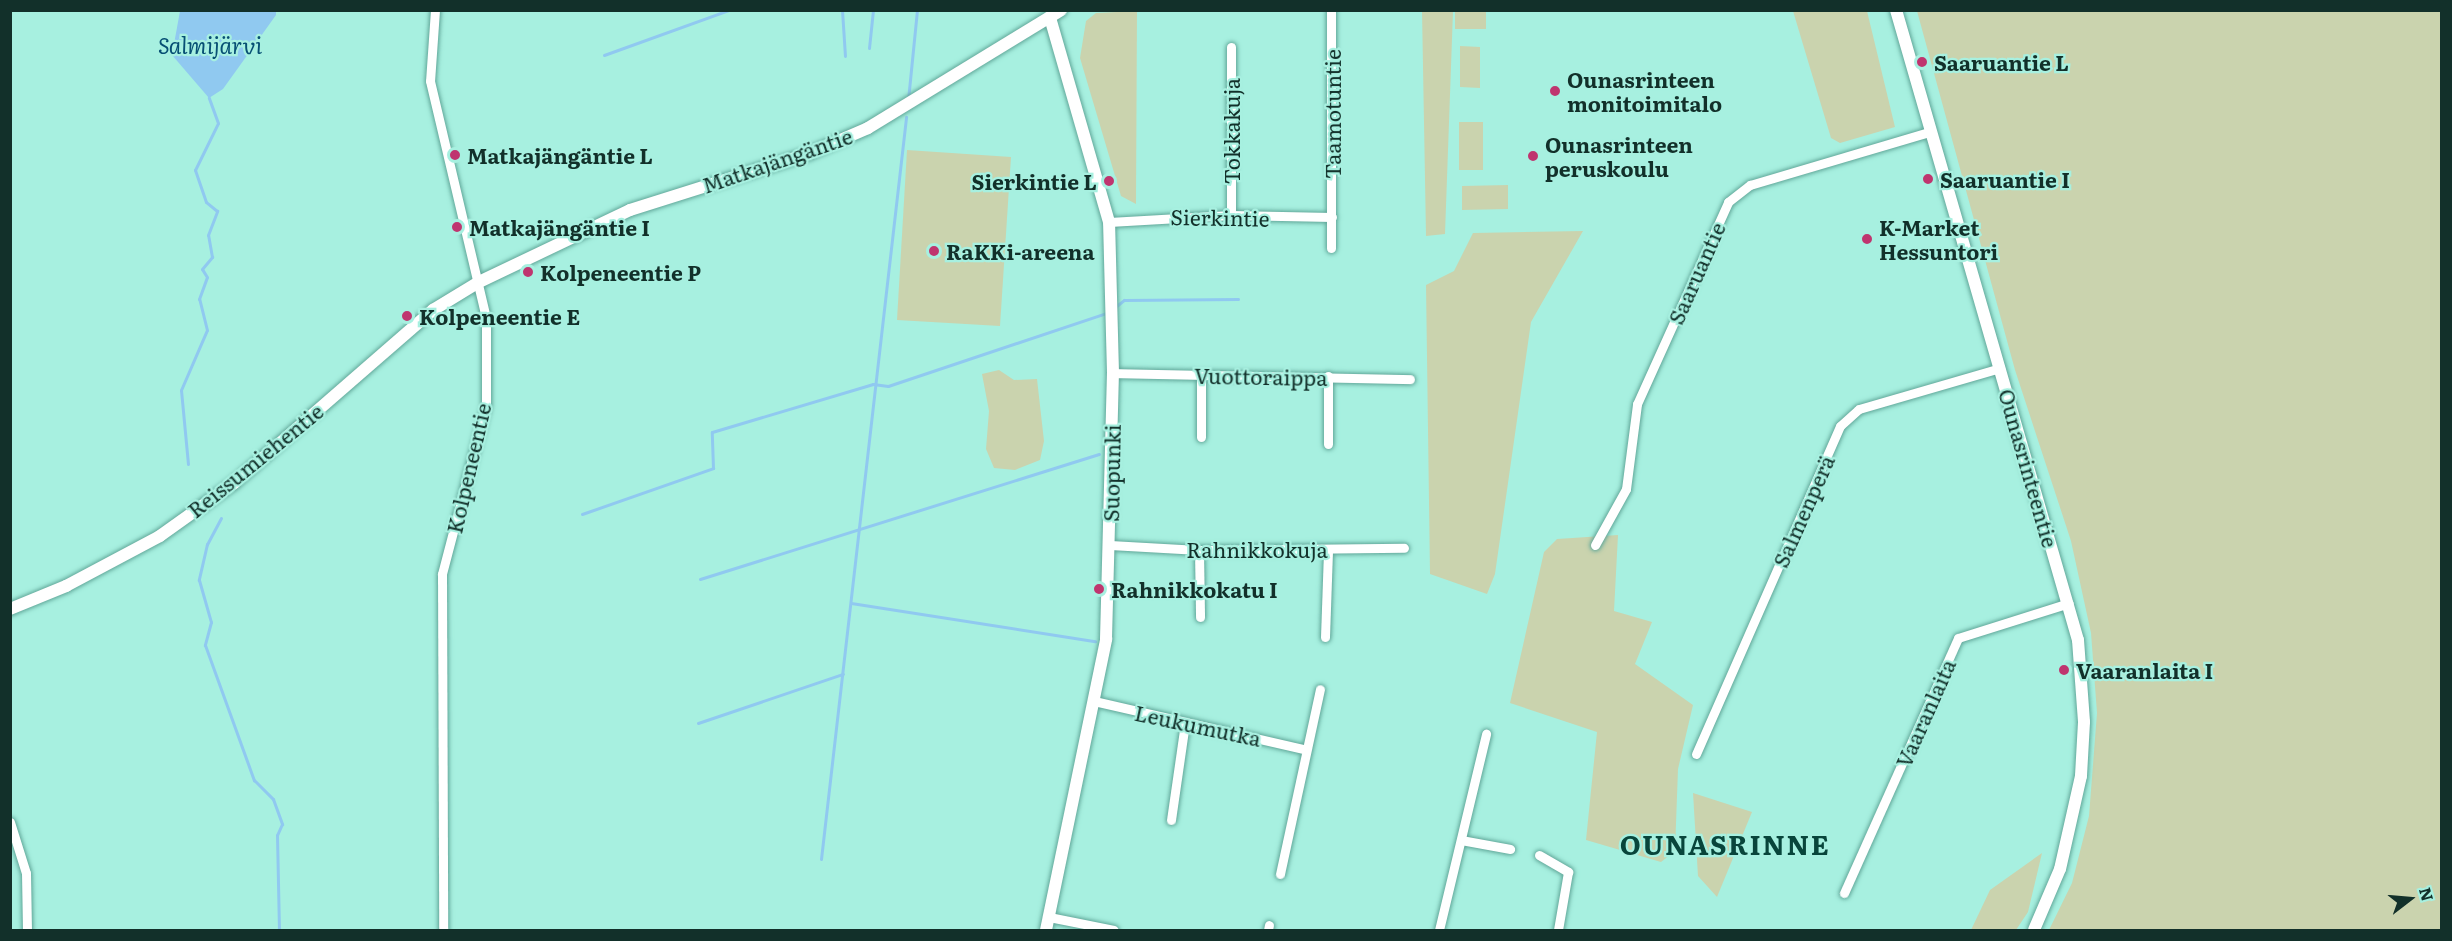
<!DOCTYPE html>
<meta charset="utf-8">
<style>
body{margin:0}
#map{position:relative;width:2452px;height:941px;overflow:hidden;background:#a7f0e0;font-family:Literata,serif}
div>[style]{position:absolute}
.green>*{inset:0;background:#cad3ae}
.water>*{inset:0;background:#90c9f0}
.stream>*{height:3px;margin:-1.5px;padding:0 1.5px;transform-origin:1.5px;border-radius:1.5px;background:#90c9f0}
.roads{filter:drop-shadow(0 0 2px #61a799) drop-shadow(0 0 2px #61a799)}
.street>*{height:9px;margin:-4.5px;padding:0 4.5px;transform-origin:4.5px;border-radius:4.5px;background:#fff}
.secondary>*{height:12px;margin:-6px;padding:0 6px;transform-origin:6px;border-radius:6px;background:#fff}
.dots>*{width:16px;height:16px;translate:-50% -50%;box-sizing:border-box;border:3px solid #a7f0e0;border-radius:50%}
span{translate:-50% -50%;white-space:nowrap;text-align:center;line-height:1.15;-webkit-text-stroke:4.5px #a7f0e0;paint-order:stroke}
.poi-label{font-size:21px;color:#12302a;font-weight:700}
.left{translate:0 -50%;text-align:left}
.right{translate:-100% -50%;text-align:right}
.street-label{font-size:21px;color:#12302a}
.water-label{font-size:22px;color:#074f74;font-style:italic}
.district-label{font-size:27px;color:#08453b;font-weight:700;letter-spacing:1.5px}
.frame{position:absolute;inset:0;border:12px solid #12302a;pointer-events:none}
.north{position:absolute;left:2380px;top:869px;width:60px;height:60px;-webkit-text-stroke:4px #a7f0e0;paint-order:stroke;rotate:74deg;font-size:16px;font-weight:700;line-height:24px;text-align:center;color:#12302a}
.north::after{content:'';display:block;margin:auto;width:21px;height:27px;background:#12302a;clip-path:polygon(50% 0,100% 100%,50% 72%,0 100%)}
</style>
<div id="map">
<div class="green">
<div style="clip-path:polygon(1137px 11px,1136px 204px,1121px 196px,1080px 58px,1086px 21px,1096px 13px)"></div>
<div style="clip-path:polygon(1422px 11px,1453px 11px,1445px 234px,1426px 236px)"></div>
<div style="clip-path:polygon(1455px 11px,1486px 11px,1486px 29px,1455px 29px)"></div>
<div style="clip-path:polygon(1793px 11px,1867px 11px,1895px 127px,1840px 143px,1831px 138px)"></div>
<div style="clip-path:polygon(1917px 11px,2441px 11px,2441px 930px,2049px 930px,2072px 883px,2089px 816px,2097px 713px,2091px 633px,2071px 541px,2015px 370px)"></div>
<div style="clip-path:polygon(1460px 46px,1480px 47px,1480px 88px,1460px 87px)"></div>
<div style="clip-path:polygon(1459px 122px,1483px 122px,1483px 170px,1459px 170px)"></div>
<div style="clip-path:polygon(907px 150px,1011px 157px,1000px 326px,897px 320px)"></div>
<div style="clip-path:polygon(1508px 185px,1508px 209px,1462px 210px,1462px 186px)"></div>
<div style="clip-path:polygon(1583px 231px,1531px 322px,1495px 574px,1487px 594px,1430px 574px,1426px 285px,1454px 271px,1473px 233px)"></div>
<div style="clip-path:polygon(999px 370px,1014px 380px,1037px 379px,1044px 441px,1040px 460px,1015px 470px,994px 468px,986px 449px,989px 411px,982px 374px)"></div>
<div style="clip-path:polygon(1618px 535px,1614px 611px,1652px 622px,1635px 664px,1693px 705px,1678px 769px,1675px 851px,1661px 862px,1586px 840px,1597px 732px,1510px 703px,1544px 552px,1557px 539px)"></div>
<div style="clip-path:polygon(1693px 793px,1752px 812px,1717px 897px,1698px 876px)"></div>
<div style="clip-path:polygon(2042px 853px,2028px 912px,2016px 930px,1971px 930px,1990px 890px)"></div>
</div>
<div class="water">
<div style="clip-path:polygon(180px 11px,276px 10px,276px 15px,223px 89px,209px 98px,172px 55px)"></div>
</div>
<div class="stream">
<div style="left:842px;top:10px;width:46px;rotate:86.3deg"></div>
<div style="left:869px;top:48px;width:38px;rotate:-84deg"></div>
<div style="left:604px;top:55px;width:133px;rotate:-19.8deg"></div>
<div style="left:908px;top:100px;width:90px;rotate:-84.3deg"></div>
<div style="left:1114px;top:308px;width:13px;rotate:-39deg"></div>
<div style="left:1124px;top:300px;width:114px;rotate:-0.5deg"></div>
<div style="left:188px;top:464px;width:74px;rotate:-95.4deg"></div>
<div style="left:181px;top:390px;width:65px;rotate:-66.6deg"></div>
<div style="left:207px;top:330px;width:32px;rotate:-104deg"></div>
<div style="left:199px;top:299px;width:23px;rotate:-70deg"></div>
<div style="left:207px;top:277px;width:9px;rotate:-122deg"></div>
<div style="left:202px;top:269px;width:16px;rotate:-50deg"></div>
<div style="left:212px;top:257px;width:22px;rotate:-100deg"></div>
<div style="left:208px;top:235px;width:26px;rotate:-69deg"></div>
<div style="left:217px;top:211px;width:14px;rotate:-141deg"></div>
<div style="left:206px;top:202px;width:34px;rotate:-109deg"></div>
<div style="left:195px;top:170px;width:52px;rotate:-63.9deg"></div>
<div style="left:218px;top:123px;width:27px;rotate:-110deg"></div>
<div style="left:582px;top:514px;width:139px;rotate:-19.3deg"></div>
<div style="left:713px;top:468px;width:36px;rotate:-92deg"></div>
<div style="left:712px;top:432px;width:168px;rotate:-16.6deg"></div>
<div style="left:873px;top:384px;width:15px;rotate:8deg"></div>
<div style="left:888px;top:386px;width:233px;rotate:-18.5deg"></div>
<div style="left:221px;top:518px;width:30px;rotate:118deg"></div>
<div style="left:207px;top:544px;width:37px;rotate:103deg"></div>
<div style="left:199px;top:580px;width:44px;rotate:74.1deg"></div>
<div style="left:211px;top:622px;width:24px;rotate:105deg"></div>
<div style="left:205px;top:645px;width:144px;rotate:70.1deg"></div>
<div style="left:254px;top:780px;width:27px;rotate:45deg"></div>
<div style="left:273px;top:799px;width:27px;rotate:70deg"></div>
<div style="left:282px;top:824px;width:12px;rotate:114deg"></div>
<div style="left:277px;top:835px;width:95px;rotate:88.8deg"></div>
<div style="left:700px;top:579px;width:418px;rotate:-17.4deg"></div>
<div style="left:851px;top:603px;width:247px;rotate:8.9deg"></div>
<div style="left:698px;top:723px;width:153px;rotate:-18.7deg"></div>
<div style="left:821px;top:859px;width:747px;rotate:-83.46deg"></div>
</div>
<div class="roads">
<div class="street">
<div style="left:435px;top:10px;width:71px;rotate:94deg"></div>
<div style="left:430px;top:81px;width:244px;rotate:76.7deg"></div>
<div style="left:486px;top:318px;width:88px;rotate:90deg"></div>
<div style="left:486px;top:406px;width:174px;rotate:104.7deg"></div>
<div style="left:442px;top:574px;width:356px;rotate:89.8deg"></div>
<div style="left:1231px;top:47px;width:168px;rotate:90deg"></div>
<div style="left:1109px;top:222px;width:122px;rotate:-3.3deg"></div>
<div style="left:1231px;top:215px;width:101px;rotate:1.1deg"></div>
<div style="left:1331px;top:248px;width:238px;rotate:-90deg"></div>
<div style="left:1113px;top:373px;width:297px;rotate:1.2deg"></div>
<div style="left:1201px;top:375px;width:62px;rotate:90deg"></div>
<div style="left:1328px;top:444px;width:68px;rotate:-90deg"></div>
<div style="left:1110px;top:545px;width:89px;rotate:3.2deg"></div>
<div style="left:1199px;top:550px;width:205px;rotate:-0.6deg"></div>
<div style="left:1595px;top:545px;width:64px;rotate:-61deg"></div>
<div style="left:1626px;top:489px;width:86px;rotate:-82.6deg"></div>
<div style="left:1637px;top:404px;width:222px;rotate:-65.7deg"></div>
<div style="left:1728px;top:202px;width:28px;rotate:-38deg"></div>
<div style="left:1750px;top:185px;width:187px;rotate:-16.5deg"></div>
<div style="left:1199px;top:550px;width:67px;rotate:89.1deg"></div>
<div style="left:1325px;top:637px;width:88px;rotate:-88deg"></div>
<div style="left:1094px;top:701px;width:214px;rotate:12.9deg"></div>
<div style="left:1696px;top:754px;width:358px;rotate:-66.3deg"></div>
<div style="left:1840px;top:426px;width:25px;rotate:-42deg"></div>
<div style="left:1859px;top:409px;width:147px;rotate:-16.2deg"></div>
<div style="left:1171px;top:820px;width:98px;rotate:-81.8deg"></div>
<div style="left:10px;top:822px;width:53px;rotate:72.6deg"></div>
<div style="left:26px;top:873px;width:57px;rotate:89deg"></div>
<div style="left:1461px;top:840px;width:50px;rotate:10.4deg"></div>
<div style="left:1539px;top:855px;width:34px;rotate:30deg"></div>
<div style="left:1568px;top:872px;width:59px;rotate:99.8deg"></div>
<div style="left:1280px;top:874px;width:189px;rotate:-77.8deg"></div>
<div style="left:1844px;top:893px;width:279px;rotate:-65.9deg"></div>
<div style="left:1958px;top:638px;width:116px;rotate:-17.5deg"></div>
<div style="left:1049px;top:917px;width:66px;rotate:11.3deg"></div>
<div style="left:1268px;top:930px;width:5px;rotate:-79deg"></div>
<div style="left:1439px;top:930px;width:202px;rotate:-76.5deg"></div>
</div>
<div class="secondary">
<div style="left:1896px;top:10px;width:656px;rotate:73.89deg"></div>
<div style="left:2078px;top:640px;width:82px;rotate:85.8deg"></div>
<div style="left:2084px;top:722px;width:54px;rotate:93.2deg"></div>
<div style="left:2081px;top:776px;width:95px;rotate:102.7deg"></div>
<div style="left:2060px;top:869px;width:66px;rotate:113.1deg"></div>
<div style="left:10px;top:609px;width:61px;rotate:-22.3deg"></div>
<div style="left:66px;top:586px;width:106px;rotate:-28deg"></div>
<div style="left:160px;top:536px;width:91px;rotate:-35.6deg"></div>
<div style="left:234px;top:483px;width:264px;rotate:-41deg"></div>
<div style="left:433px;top:310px;width:54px;rotate:-31.3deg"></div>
<div style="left:479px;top:282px;width:167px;rotate:-25.5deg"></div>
<div style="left:630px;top:210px;width:187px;rotate:-17.5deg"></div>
<div style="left:808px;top:154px;width:65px;rotate:-23.4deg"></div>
<div style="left:868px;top:128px;width:226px;rotate:-31.4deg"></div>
<div style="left:1046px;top:930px;width:297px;rotate:-78.3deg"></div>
<div style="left:1106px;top:639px;width:266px;rotate:-88.5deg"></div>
<div style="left:1113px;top:373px;width:151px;rotate:-91.5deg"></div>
<div style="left:1109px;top:222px;width:213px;rotate:-106.1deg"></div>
</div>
</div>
<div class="dots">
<div style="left:1922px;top:62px;background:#bf356f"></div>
<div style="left:1555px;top:91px;background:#bf356f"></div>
<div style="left:455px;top:155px;background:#bf356f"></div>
<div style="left:1533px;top:156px;background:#bf356f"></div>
<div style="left:1928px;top:179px;background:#bf356f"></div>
<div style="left:1109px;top:181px;background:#bf356f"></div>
<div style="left:457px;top:227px;background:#bf356f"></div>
<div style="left:1867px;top:239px;background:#bf356f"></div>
<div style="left:934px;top:251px;background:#bf356f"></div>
<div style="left:528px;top:272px;background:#bf356f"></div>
<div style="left:407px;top:316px;background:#bf356f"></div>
<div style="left:1099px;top:589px;background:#bf356f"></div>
<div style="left:2064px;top:670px;background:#bf356f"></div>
</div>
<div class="poi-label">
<span class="left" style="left:1934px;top:62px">Saaruantie L</span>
<span class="left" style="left:1567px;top:91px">Ounasrinteen<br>monitoimitalo</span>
<span class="left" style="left:1545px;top:156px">Ounasrinteen<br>peruskoulu</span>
<span class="left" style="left:467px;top:155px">Matkajängäntie L</span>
<span class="left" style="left:1940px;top:179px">Saaruantie I</span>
<span class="right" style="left:1097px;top:181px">Sierkintie L</span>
<span class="left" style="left:469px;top:227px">Matkajängäntie I</span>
<span class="left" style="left:1879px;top:239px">K-Market<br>Hessuntori</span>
<span class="left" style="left:946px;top:251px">RaKKi-areena</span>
<span class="left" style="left:540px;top:272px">Kolpeneentie P</span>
<span class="left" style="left:419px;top:316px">Kolpeneentie E</span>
<span class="left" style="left:1111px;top:589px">Rahnikkokatu I</span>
<span class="left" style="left:2076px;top:670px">Vaaranlaita I</span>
</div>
<div class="street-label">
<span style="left:1332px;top:114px;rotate:-90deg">Taamotuntie</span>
<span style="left:1231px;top:131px;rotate:-90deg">Tokkakuja</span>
<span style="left:777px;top:160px;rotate:-19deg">Matkajängäntie</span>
<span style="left:1220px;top:217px;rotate:1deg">Sierkintie</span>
<span style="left:1696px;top:273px;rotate:-66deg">Saaruantie</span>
<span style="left:1261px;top:376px;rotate:1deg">Vuottoraippa</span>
<span style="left:255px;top:460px;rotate:-39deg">Reissumiehentie</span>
<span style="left:468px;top:468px;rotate:-77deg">Kolpeneentie</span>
<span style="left:2029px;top:468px;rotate:74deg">Ounasrinteentie</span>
<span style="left:1111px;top:473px;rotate:-89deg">Suopunki</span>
<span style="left:1803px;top:511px;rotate:-66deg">Salmenperä</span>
<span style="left:1257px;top:549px">Rahnikkokuja</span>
<span style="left:1925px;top:713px;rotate:-66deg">Vaaranlaita</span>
<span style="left:1198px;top:725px;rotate:12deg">Leukumutka</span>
</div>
<div class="water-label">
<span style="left:210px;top:45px">Salmijärvi</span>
</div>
<div class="district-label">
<span style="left:1725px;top:844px">OUNASRINNE</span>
</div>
<div class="frame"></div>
<div class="north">N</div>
</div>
